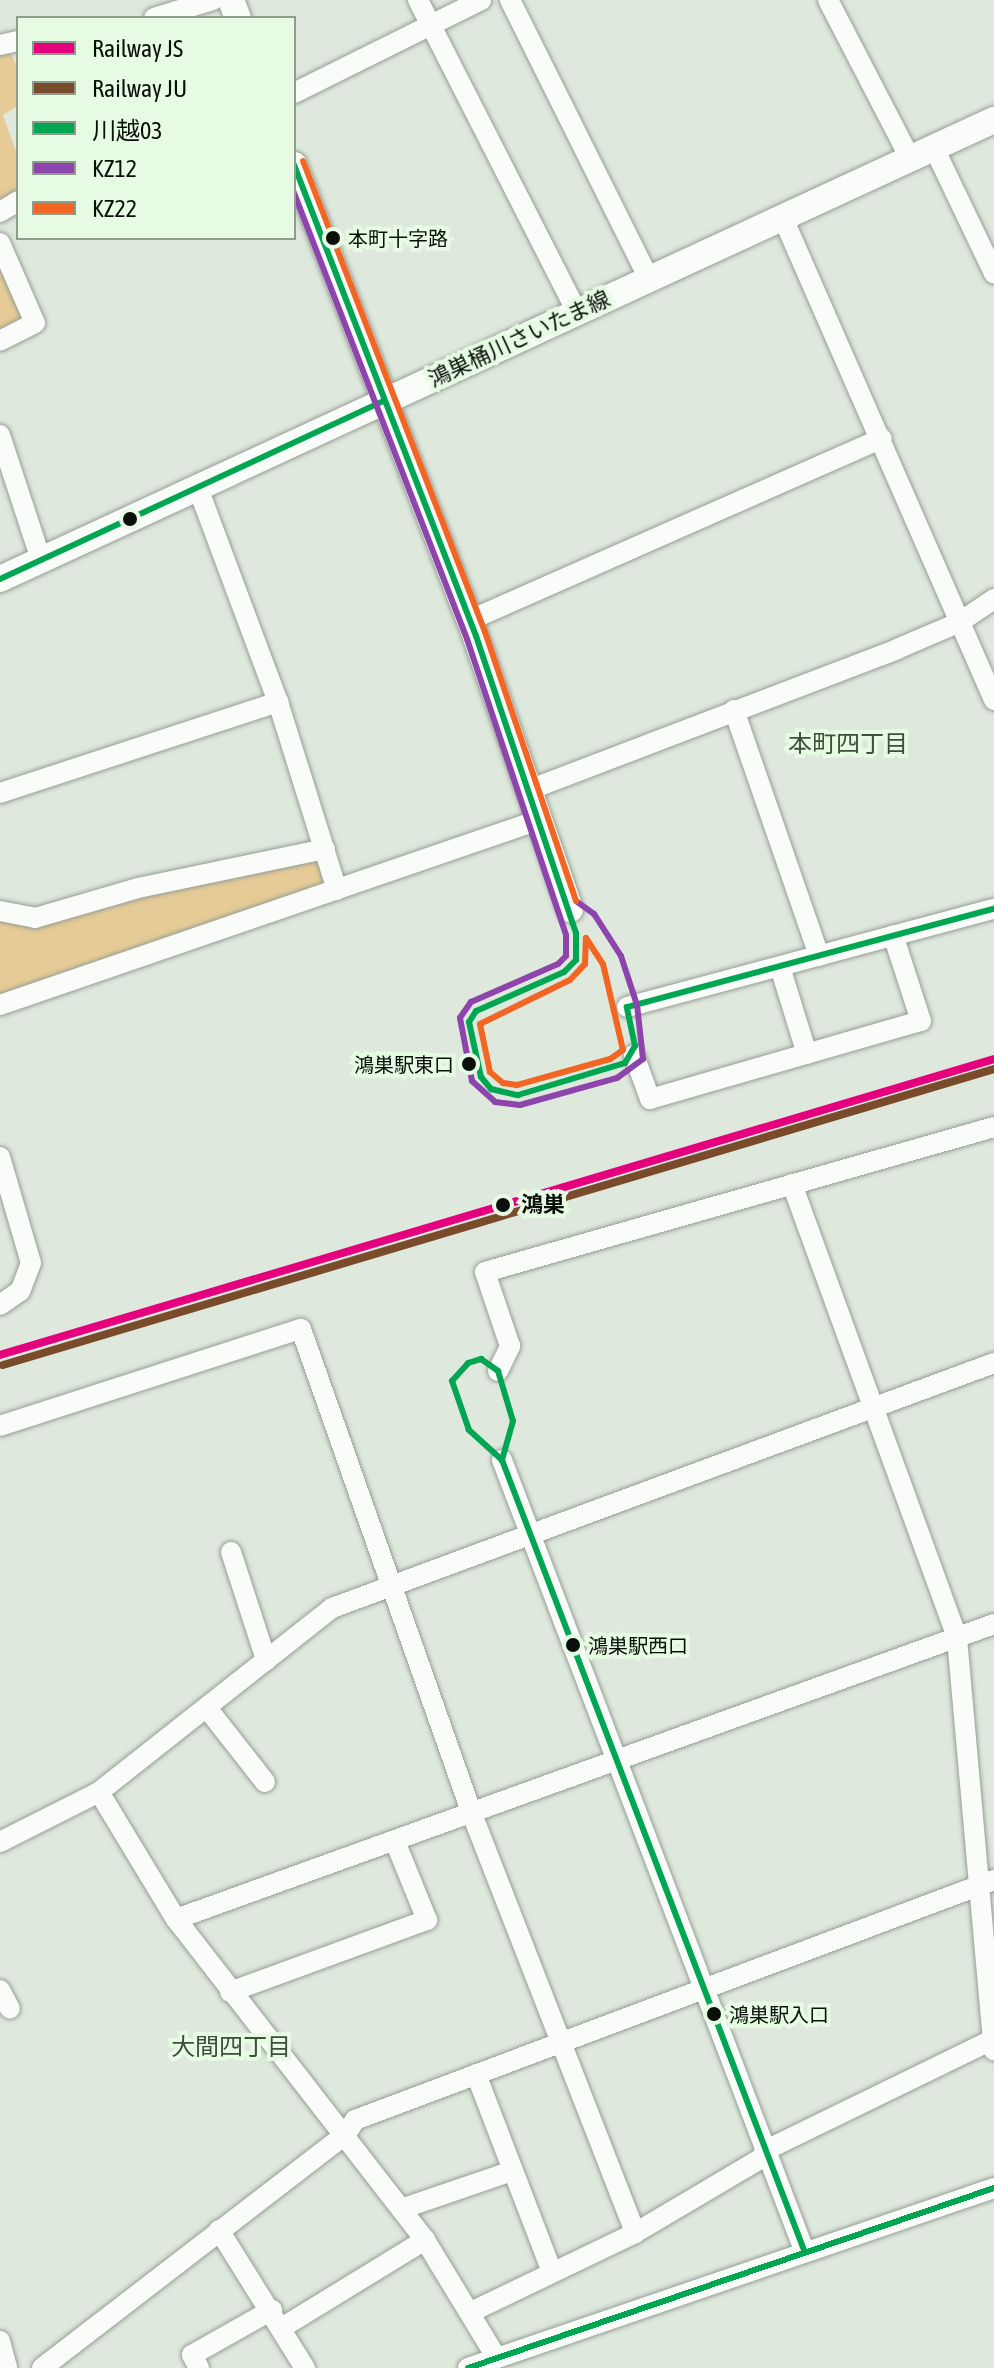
<!DOCTYPE html>
<meta charset="utf-8">
<style>
body{margin:0}
#map{position:relative;width:994px;height:2368px;overflow:hidden;background:#dee8dc;font-family:"Asap Condensed","Noto Sans JP",sans-serif}
div>[style]{position:absolute}
.green>*{inset:0;background:#e6cb97}
.roads{filter:drop-shadow(0 0 2px #969e95) drop-shadow(0 0 2px #969e95)}
.minor>*{height:20px;margin:-10px;padding:0 10px;transform-origin:10px;border-radius:10px;background:#fafcfa}
.major>*{height:26px;margin:-13px;padding:0 13px;transform-origin:13px;border-radius:13px;background:#fafcfa}
.bus-1>*{height:6px;margin:-3px;padding:0 3px;transform-origin:3px;border-radius:3px;background:#00a651}
.bus-2>*{height:6px;margin:-3px;padding:0 3px;transform-origin:3px;border-radius:3px;background:#8e44ad}
.bus-3>*{height:6px;margin:-3px;padding:0 3px;transform-origin:3px;border-radius:3px;background:#f26522}
.rail-1>*{height:8px;margin:-4px;padding:0 4px;transform-origin:4px;border-radius:4px;background:#e5007d}
.rail-2>*{height:8px;margin:-4px;padding:0 4px;transform-origin:4px;border-radius:4px;background:#7a4b2a}
.dots>*{width:22px;height:22px;translate:-50% -50%;box-sizing:border-box;border:4px solid #e7fae4;border-radius:50%}
span{translate:-50% -50%;white-space:nowrap;text-align:center;line-height:1.15;-webkit-text-stroke:8px #e7fae4;paint-order:stroke}
.bus-label{font-size:20px;color:#0a1009}
.left{translate:0 -50%;text-align:left}
.right{translate:-100% -50%;text-align:right}
.street-label{font-size:22px;color:#0a1009}
.stop-label{font-size:22px;color:#0a1009;font-weight:700}
.neighbourhood-label{font-size:24px;color:#404f3d}
.legend{position:absolute;left:16px;top:16px;width:280px;height:224px;box-sizing:border-box;background:#e7fae4;border:2px solid #8f9c8c;margin:0;padding:10px 14px;list-style:none;font-size:24px;color:#0a1009}
.legend li{display:flex;align-items:center;gap:16px;height:40px}
.legend b{width:40px;border:2px solid #8f9c8c}
</style>
<div id="map">
<div class="green">
<div style="clip-path:polygon(8px 47px,18px 69px,18px 106px,3px 115px,18px 157px,18px 201px,0 212px,0 50px)"></div>
<div style="clip-path:polygon(0 243px,35px 323px,0 341px)"></div>
<div style="clip-path:polygon(325px 849px,337px 890px,0 1005px,0 911px,35px 918px)"></div>
</div>
<div class="roads">
<div class="minor">
<div style="left:418px;top:0;width:350px;rotate:63deg"></div>
<div style="left:510px;top:0;width:312px;rotate:63.5deg"></div>
<div style="left:828px;top:0;width:178px;rotate:62.6deg"></div>
<div style="left:154px;top:18px;width:62px;rotate:-17deg"></div>
<div style="left:0;top:45px;width:18px;rotate:-13deg"></div>
<div style="left:294px;top:93px;width:209px;rotate:-26.4deg"></div>
<div style="left:934px;top:148px;width:139px;rotate:64.4deg"></div>
<div style="left:0;top:212px;width:21px;rotate:-31deg"></div>
<div style="left:783px;top:218px;width:526px;rotate:66.36deg"></div>
<div style="left:0;top:243px;width:87px;rotate:66.4deg"></div>
<div style="left:35px;top:323px;width:39px;rotate:153deg"></div>
<div style="left:0;top:435px;width:132px;rotate:71.8deg"></div>
<div style="left:198px;top:488px;width:228px;rotate:69.5deg"></div>
<div style="left:278px;top:702px;width:197px;rotate:72.6deg"></div>
<div style="left:470px;top:620px;width:450px;rotate:-23.8deg"></div>
<div style="left:734px;top:710px;width:260px;rotate:70.9deg"></div>
<div style="left:526px;top:791px;width:397px;rotate:-20.9deg"></div>
<div style="left:897px;top:649px;width:69px;rotate:-23.2deg"></div>
<div style="left:960px;top:622px;width:41px;rotate:-34.1deg"></div>
<div style="left:0;top:793px;width:293px;rotate:-18.1deg"></div>
<div style="left:0;top:911px;width:36px;rotate:11deg"></div>
<div style="left:35px;top:918px;width:107px;rotate:-16.2deg"></div>
<div style="left:138px;top:888px;width:191px;rotate:-11.8deg"></div>
<div style="left:780px;top:967px;width:91px;rotate:72.8deg"></div>
<div style="left:0;top:1005px;width:567px;rotate:-18.95deg"></div>
<div style="left:627px;top:1007px;width:380px;rotate:-15deg"></div>
<div style="left:634px;top:1055px;width:47px;rotate:70deg"></div>
<div style="left:650px;top:1099px;width:282px;rotate:-16.1deg"></div>
<div style="left:921px;top:1021px;width:90px;rotate:-108deg"></div>
<div style="left:0;top:1157px;width:110px;rotate:73.7deg"></div>
<div style="left:31px;top:1263px;width:30px;rotate:111deg"></div>
<div style="left:20px;top:1291px;width:24px;rotate:145deg"></div>
<div style="left:792px;top:1184px;width:483px;rotate:70deg"></div>
<div style="left:957px;top:1638px;width:414px;rotate:84.9deg"></div>
<div style="left:498px;top:1371px;width:28px;rotate:-64deg"></div>
<div style="left:510px;top:1346px;width:78px;rotate:-108.7deg"></div>
<div style="left:485px;top:1272px;width:529px;rotate:-15.9deg"></div>
<div style="left:0;top:1426px;width:316px;rotate:-17.9deg"></div>
<div style="left:301px;top:1329px;width:514px;rotate:70.58deg"></div>
<div style="left:472px;top:1814px;width:450px;rotate:68.7deg"></div>
<div style="left:502px;top:1460px;width:846px;rotate:69.08deg"></div>
<div style="left:231px;top:1552px;width:114px;rotate:72deg"></div>
<div style="left:207px;top:1708px;width:94px;rotate:51.9deg"></div>
<div style="left:99px;top:1792px;width:149px;rotate:58.8deg"></div>
<div style="left:176px;top:1919px;width:406px;rotate:52.2deg"></div>
<div style="left:425px;top:2240px;width:137px;rotate:58.7deg"></div>
<div style="left:0;top:1842px;width:111px;rotate:-26.8deg"></div>
<div style="left:99px;top:1792px;width:297px;rotate:-38.3deg"></div>
<div style="left:332px;top:1608px;width:706px;rotate:-20.31deg"></div>
<div style="left:176px;top:1919px;width:870px;rotate:-19.83deg"></div>
<div style="left:0;top:1990px;width:21px;rotate:62deg"></div>
<div style="left:230px;top:1992px;width:210px;rotate:-20.1deg"></div>
<div style="left:427px;top:1920px;width:85px;rotate:-112.1deg"></div>
<div style="left:476px;top:2074px;width:209px;rotate:69deg"></div>
<div style="left:764px;top:2151px;width:256px;rotate:-26deg"></div>
<div style="left:401px;top:2209px;width:117px;rotate:-18.9deg"></div>
<div style="left:219px;top:2230px;width:163px;rotate:58.1deg"></div>
<div style="left:473px;top:2311px;width:180px;rotate:-25.7deg"></div>
<div style="left:635px;top:2233px;width:151px;rotate:-30.6deg"></div>
<div style="left:283px;top:2327px;width:167px;rotate:-31.5deg"></div>
<div style="left:0;top:2341px;width:28px;rotate:75deg"></div>
<div style="left:42px;top:2368px;width:384px;rotate:-37.6deg"></div>
<div style="left:346px;top:2134px;width:17px;rotate:-57deg"></div>
<div style="left:355px;top:2120px;width:683px;rotate:-20.59deg"></div>
<div style="left:199px;top:2368px;width:15px;rotate:-118deg"></div>
<div style="left:192px;top:2355px;width:92px;rotate:-29.4deg"></div>
<div style="left:468px;top:2368px;width:556px;rotate:-18.89deg"></div>
</div>
<div class="major">
<div style="left:231px;top:0;width:19px;rotate:69deg"></div>
<div style="left:294px;top:165px;width:488px;rotate:68.9deg"></div>
<div style="left:470px;top:620px;width:306px;rotate:70.9deg"></div>
<div style="left:0;top:579px;width:1095px;rotate:-24.79deg"></div>
</div>
</div>
<div class="bus-1">
<div style="left:294px;top:165px;width:505px;rotate:68.87deg"></div>
<div style="left:476px;top:636px;width:313px;rotate:71.4deg"></div>
<div style="left:576px;top:933px;width:27px;rotate:90deg"></div>
<div style="left:576px;top:960px;width:17px;rotate:135deg"></div>
<div style="left:564px;top:972px;width:96px;rotate:156.1deg"></div>
<div style="left:476px;top:1011px;width:13px;rotate:122deg"></div>
<div style="left:469px;top:1022px;width:56px;rotate:77.7deg"></div>
<div style="left:481px;top:1077px;width:16px;rotate:50deg"></div>
<div style="left:491px;top:1089px;width:28px;rotate:13deg"></div>
<div style="left:518px;top:1095px;width:112px;rotate:-16.7deg"></div>
<div style="left:625px;top:1063px;width:20px;rotate:-60deg"></div>
<div style="left:635px;top:1046px;width:40px;rotate:-102deg"></div>
<div style="left:627px;top:1007px;width:380px;rotate:-15deg"></div>
<div style="left:0;top:579px;width:423px;rotate:-24.9deg"></div>
<div style="left:481px;top:1359px;width:21px;rotate:35deg"></div>
<div style="left:498px;top:1371px;width:52px;rotate:73.3deg"></div>
<div style="left:513px;top:1421px;width:41px;rotate:105.8deg"></div>
<div style="left:502px;top:1460px;width:45px;rotate:-137.7deg"></div>
<div style="left:469px;top:1430px;width:52px;rotate:-109.1deg"></div>
<div style="left:452px;top:1381px;width:24px;rotate:-48deg"></div>
<div style="left:468px;top:1363px;width:14px;rotate:-17deg"></div>
<div style="left:502px;top:1460px;width:846px;rotate:69.08deg"></div>
<div style="left:468px;top:2368px;width:556px;rotate:-18.89deg"></div>
</div>
<div class="bus-2">
<div style="left:294px;top:193px;width:478px;rotate:68.8deg"></div>
<div style="left:467px;top:639px;width:312px;rotate:71.5deg"></div>
<div style="left:566px;top:935px;width:21px;rotate:90deg"></div>
<div style="left:566px;top:956px;width:11px;rotate:135deg"></div>
<div style="left:558px;top:964px;width:95px;rotate:156.4deg"></div>
<div style="left:471px;top:1002px;width:19px;rotate:125deg"></div>
<div style="left:460px;top:1018px;width:64px;rotate:79.2deg"></div>
<div style="left:472px;top:1081px;width:31px;rotate:42deg"></div>
<div style="left:495px;top:1102px;width:25px;rotate:7deg"></div>
<div style="left:520px;top:1105px;width:101px;rotate:-15.6deg"></div>
<div style="left:617px;top:1078px;width:32px;rotate:-36deg"></div>
<div style="left:643px;top:1059px;width:54px;rotate:-96.3deg"></div>
<div style="left:637px;top:1005px;width:52px;rotate:-108.1deg"></div>
<div style="left:621px;top:956px;width:50px;rotate:-122.7deg"></div>
<div style="left:594px;top:914px;width:22px;rotate:-144deg"></div>
</div>
<div class="bus-3">
<div style="left:303px;top:161px;width:505px;rotate:68.87deg"></div>
<div style="left:485px;top:632px;width:284px;rotate:71.3deg"></div>
<div style="left:586px;top:938px;width:31px;rotate:57deg"></div>
<div style="left:603px;top:964px;width:88px;rotate:76.9deg"></div>
<div style="left:623px;top:1050px;width:16px;rotate:145deg"></div>
<div style="left:610px;top:1059px;width:97px;rotate:164.4deg"></div>
<div style="left:517px;top:1085px;width:14px;rotate:-172deg"></div>
<div style="left:503px;top:1083px;width:17px;rotate:-140deg"></div>
<div style="left:490px;top:1072px;width:49px;rotate:-101.8deg"></div>
<div style="left:480px;top:1024px;width:100px;rotate:-26.1deg"></div>
<div style="left:570px;top:980px;width:22px;rotate:-47deg"></div>
<div style="left:585px;top:964px;width:26px;rotate:-88deg"></div>
</div>
<div class="rail-1">
<div style="left:0;top:1355px;width:1037px;rotate:-16.58deg"></div>
</div>
<div class="rail-2">
<div style="left:3px;top:1365px;width:1034px;rotate:-16.63deg"></div>
</div>
<div class="dots">
<div style="left:333px;top:238px;background:#0a1009"></div>
<div style="left:130px;top:519px;background:#0a1009"></div>
<div style="left:469px;top:1064px;background:#0a1009"></div>
<div style="left:503px;top:1205px;background:#0a1009"></div>
<div style="left:573px;top:1645px;background:#0a1009"></div>
<div style="left:714px;top:2014px;background:#0a1009"></div>
</div>
<div class="bus-label">
<span class="left" style="left:348px;top:238px">本町十字路</span>
<span class="right" style="left:454px;top:1064px">鴻巣駅東口</span>
<span class="left" style="left:588px;top:1645px">鴻巣駅西口</span>
<span class="left" style="left:729px;top:2014px">鴻巣駅入口</span>
</div>
<div class="street-label">
<span style="left:519px;top:339px;rotate:-25deg">鴻巣桶川さいたま線</span>
</div>
<div class="stop-label">
<span class="left" style="left:521px;top:1205px">鴻巣</span>
</div>
<div class="neighbourhood-label">
<span style="left:848px;top:744px">本町四丁目</span>
<span style="left:231px;top:2047px">大間四丁目</span>
</div>
<ul class="legend">
<li><b style="height:10px;background:#e5007d"></b>Railway JS</li>
<li><b style="height:10px;background:#7a4b2a"></b>Railway JU</li>
<li><b style="height:10px;background:#00a651"></b>川越03</li>
<li><b style="height:10px;background:#8e44ad"></b>KZ12</li>
<li><b style="height:10px;background:#f26522"></b>KZ22</li>
</ul>
</div>
